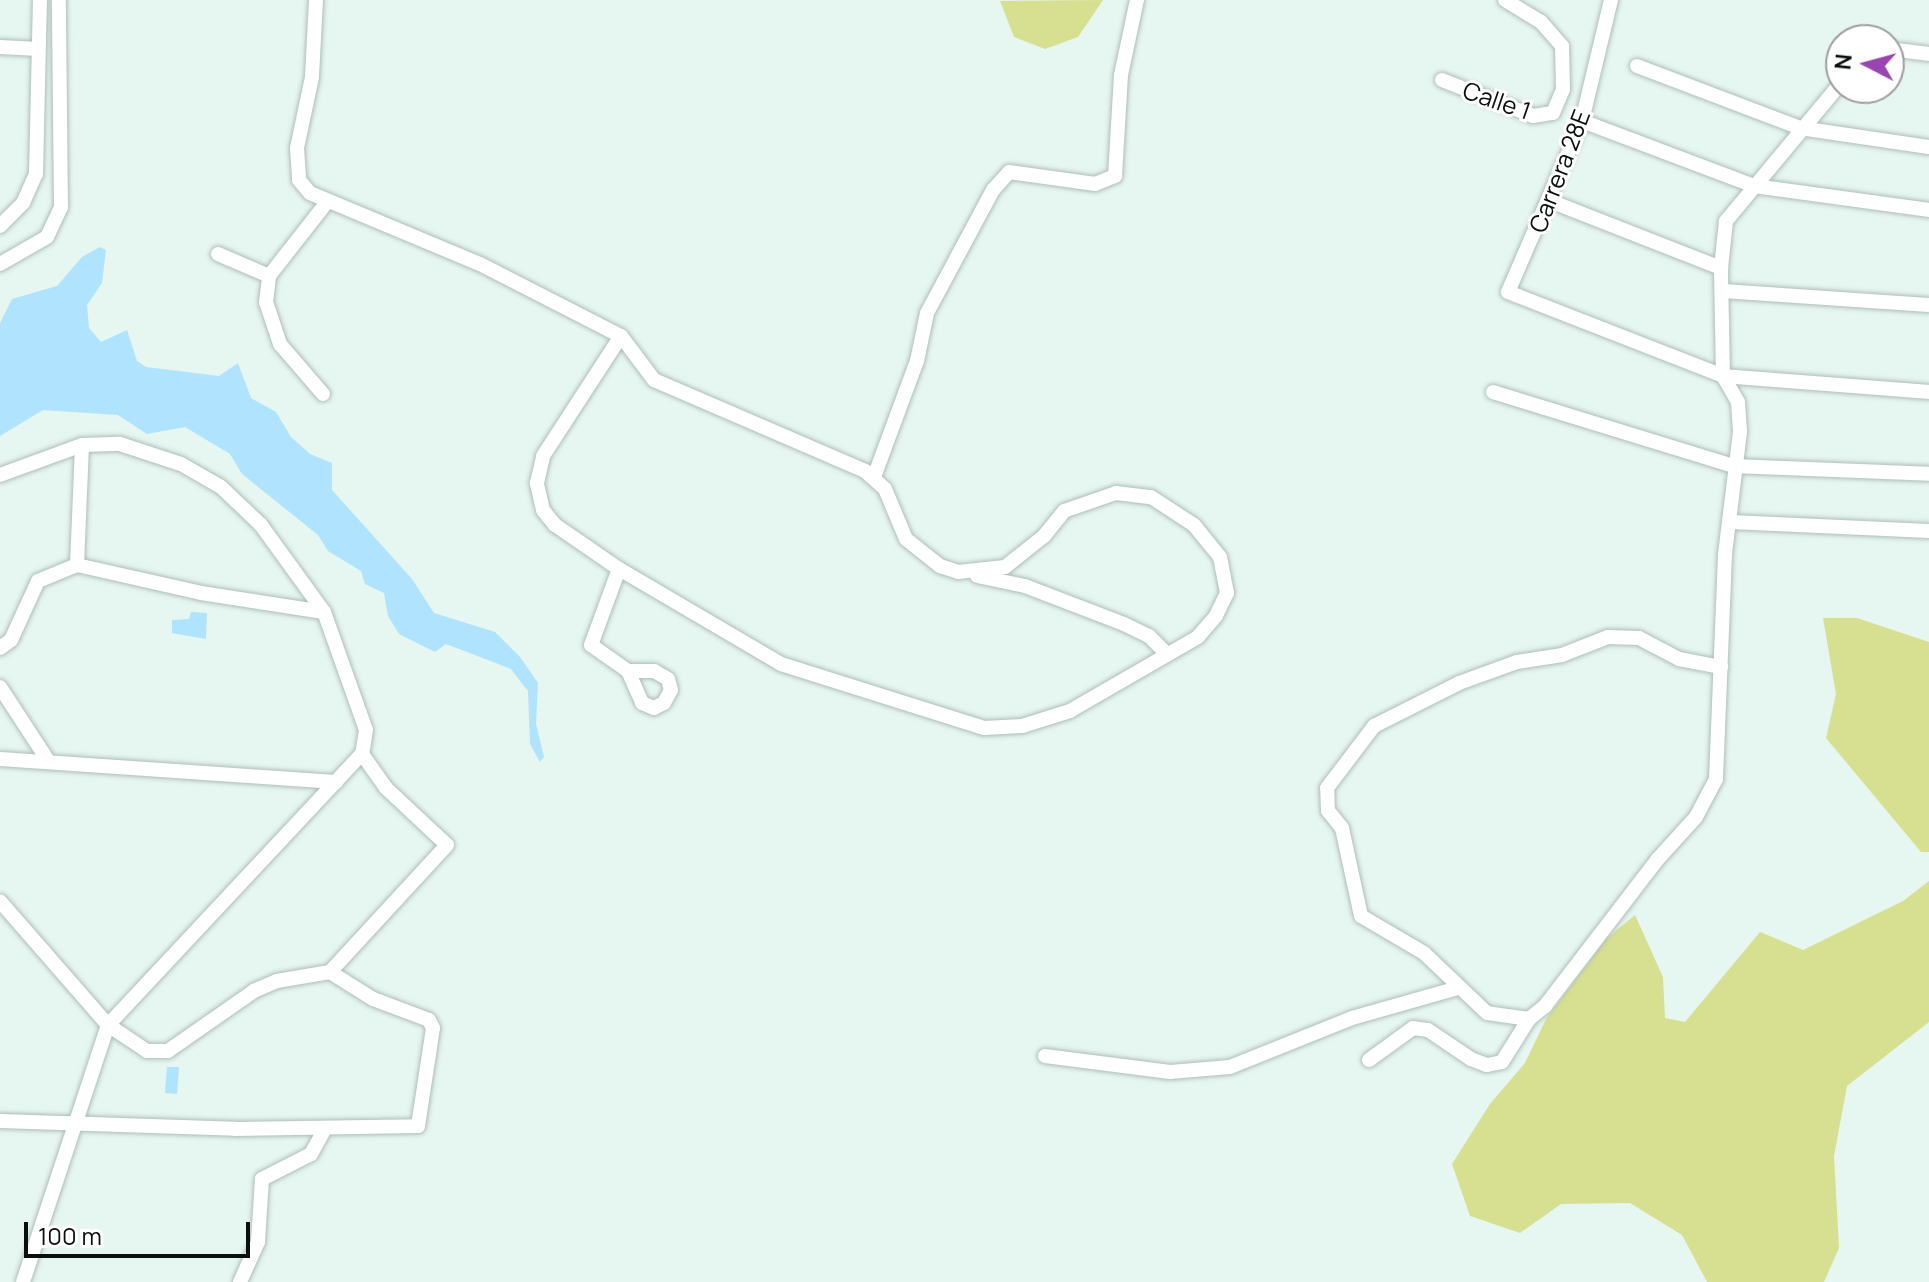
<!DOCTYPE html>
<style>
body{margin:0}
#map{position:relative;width:1929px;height:1282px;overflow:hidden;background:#e6f6f0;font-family:Manrope,sans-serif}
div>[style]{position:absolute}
.green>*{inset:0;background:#d7e091}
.water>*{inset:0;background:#b0e3fd}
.roads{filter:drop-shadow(0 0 2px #aebeb8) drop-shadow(0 0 2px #aebeb8)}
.street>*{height:14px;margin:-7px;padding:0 7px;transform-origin:7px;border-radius:7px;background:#fff}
span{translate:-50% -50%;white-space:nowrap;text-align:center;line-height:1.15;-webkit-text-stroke:6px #fff;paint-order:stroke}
.street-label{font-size:24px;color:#090f0d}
.north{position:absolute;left:1825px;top:24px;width:80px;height:80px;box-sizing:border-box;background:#fff;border:2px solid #9d9f9e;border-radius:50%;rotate:276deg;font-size:22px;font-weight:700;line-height:32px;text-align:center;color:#090f0d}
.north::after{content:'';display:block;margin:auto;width:28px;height:36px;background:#9944b1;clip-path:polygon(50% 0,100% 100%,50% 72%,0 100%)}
.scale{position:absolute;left:24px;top:1222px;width:226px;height:36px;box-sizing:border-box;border:4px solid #090f0d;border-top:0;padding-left:10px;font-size:24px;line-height:28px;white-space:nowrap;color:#090f0d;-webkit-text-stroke:6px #fff;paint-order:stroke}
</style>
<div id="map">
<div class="green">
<div style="clip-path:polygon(1103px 0,1078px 37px,1045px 49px,1014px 37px,1000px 1px)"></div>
<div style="clip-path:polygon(1823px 618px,1857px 618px,1929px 642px,1929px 852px,1921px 852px,1826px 738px,1836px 694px)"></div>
<div style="clip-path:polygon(1929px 881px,1929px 1022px,1847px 1086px,1834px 1156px,1839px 1248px,1824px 1282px,1707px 1282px,1682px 1235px,1630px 1203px,1561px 1204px,1520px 1233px,1470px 1216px,1452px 1164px,1490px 1104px,1525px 1063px,1546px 1019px,1606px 939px,1635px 915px,1663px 977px,1665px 1018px,1685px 1022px,1760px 932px,1803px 950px,1903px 901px)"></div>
</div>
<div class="water">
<div style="clip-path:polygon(100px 247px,106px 250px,102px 283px,87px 305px,89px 328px,101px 342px,127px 330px,137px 361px,146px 367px,219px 376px,238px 363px,251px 398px,276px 412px,291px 437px,310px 454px,332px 463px,332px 490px,412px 579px,434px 613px,495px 632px,520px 657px,538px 683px,536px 724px,544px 757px,540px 762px,530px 744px,528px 691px,511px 669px,446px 644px,435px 652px,399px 634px,388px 616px,384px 593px,365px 584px,361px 571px,328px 551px,318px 535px,242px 474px,230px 454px,185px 427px,147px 434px,118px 415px,43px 410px,0 436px,0 323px,12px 299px,57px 286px,82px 257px)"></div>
<div style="clip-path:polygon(191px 612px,207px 613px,206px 639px,172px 633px,172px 620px,189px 619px)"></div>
<div style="clip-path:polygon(167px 1067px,179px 1067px,177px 1094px,165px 1093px)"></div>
</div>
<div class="roads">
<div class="street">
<div style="left:316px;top:0;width:77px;rotate:93deg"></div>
<div style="left:312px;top:77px;width:73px;rotate:101.9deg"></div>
<div style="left:297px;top:148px;width:32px;rotate:86deg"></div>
<div style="left:299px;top:180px;width:17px;rotate:50deg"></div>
<div style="left:310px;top:193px;width:184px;rotate:22.7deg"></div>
<div style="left:480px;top:264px;width:158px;rotate:27.1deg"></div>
<div style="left:621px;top:336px;width:55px;rotate:53.1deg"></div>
<div style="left:654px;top:380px;width:230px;rotate:23.3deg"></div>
<div style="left:865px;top:471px;width:27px;rotate:42deg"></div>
<div style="left:885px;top:489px;width:54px;rotate:67.2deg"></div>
<div style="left:906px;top:539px;width:43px;rotate:38.5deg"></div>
<div style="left:940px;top:566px;width:19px;rotate:18deg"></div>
<div style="left:958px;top:572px;width:47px;rotate:-6.1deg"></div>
<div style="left:1005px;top:567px;width:50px;rotate:-38.5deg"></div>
<div style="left:1044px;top:536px;width:32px;rotate:-51deg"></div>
<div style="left:1064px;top:511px;width:55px;rotate:-19.1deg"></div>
<div style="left:1116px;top:493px;width:35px;rotate:7deg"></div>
<div style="left:1151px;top:497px;width:51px;rotate:33.1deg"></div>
<div style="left:1194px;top:525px;width:41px;rotate:50.9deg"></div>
<div style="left:1220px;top:557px;width:37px;rotate:79deg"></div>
<div style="left:1227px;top:593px;width:25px;rotate:116deg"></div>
<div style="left:1216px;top:616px;width:28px;rotate:131deg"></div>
<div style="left:1198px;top:637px;width:148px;rotate:150deg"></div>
<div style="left:1070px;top:711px;width:50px;rotate:162.6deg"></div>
<div style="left:1022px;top:726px;width:38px;rotate:177deg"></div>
<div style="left:984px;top:728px;width:213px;rotate:-162.5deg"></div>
<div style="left:781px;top:664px;width:188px;rotate:-149.6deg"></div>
<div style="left:619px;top:569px;width:78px;rotate:-145.5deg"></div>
<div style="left:555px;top:525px;width:19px;rotate:-129deg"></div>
<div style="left:543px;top:510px;width:28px;rotate:-103deg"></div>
<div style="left:537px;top:483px;width:28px;rotate:-77deg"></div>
<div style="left:543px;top:456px;width:143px;rotate:-57deg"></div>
<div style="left:1611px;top:0;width:124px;rotate:103.5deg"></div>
<div style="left:1582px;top:121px;width:186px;rotate:113.4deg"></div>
<div style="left:1508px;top:292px;width:231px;rotate:21.3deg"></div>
<div style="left:1723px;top:376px;width:207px;rotate:4.4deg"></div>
<div style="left:0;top:47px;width:38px;rotate:3deg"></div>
<div style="left:1889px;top:49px;width:40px;rotate:7.1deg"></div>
<div style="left:1637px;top:66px;width:174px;rotate:20.8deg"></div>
<div style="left:1800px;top:128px;width:130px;rotate:8.4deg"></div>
<div style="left:1442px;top:80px;width:98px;rotate:21.6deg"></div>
<div style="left:1533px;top:116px;width:20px;rotate:-9deg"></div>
<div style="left:1553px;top:113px;width:26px;rotate:-67deg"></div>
<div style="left:1563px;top:89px;width:43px;rotate:-91.3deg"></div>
<div style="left:1562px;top:46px;width:32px;rotate:-131deg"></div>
<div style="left:1541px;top:22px;width:42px;rotate:-148.6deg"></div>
<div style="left:1582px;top:121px;width:184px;rotate:20.7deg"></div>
<div style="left:1754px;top:186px;width:177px;rotate:7.8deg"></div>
<div style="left:1550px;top:201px;width:184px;rotate:21.4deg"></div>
<div style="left:0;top:226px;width:33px;rotate:-45deg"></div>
<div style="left:23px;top:203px;width:32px;rotate:-66deg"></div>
<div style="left:36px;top:174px;width:174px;rotate:-88.7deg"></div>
<div style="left:218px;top:254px;width:56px;rotate:23.3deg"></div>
<div style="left:0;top:264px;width:54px;rotate:-29.9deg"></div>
<div style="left:47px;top:237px;width:33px;rotate:-65deg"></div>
<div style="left:61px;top:207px;width:207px;rotate:-90.6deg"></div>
<div style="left:1723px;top:291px;width:206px;rotate:3.9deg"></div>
<div style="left:1493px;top:392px;width:251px;rotate:17.1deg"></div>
<div style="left:1733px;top:466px;width:196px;rotate:2.3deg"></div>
<div style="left:323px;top:394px;width:66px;rotate:-130.7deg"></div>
<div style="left:280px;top:344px;width:44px;rotate:-108.4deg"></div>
<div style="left:266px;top:302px;width:26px;rotate:-83deg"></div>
<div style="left:269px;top:276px;width:94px;rotate:-51.9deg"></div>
<div style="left:0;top:475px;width:87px;rotate:-20.1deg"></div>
<div style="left:82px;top:445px;width:38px;rotate:-2deg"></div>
<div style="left:120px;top:444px;width:64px;rotate:18.2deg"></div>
<div style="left:181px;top:464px;width:46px;rotate:29.9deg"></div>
<div style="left:221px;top:487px;width:55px;rotate:43.5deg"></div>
<div style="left:261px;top:525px;width:107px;rotate:54.1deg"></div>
<div style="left:324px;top:612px;width:125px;rotate:70.4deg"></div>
<div style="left:366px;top:730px;width:24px;rotate:99deg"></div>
<div style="left:362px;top:754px;width:42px;rotate:54.8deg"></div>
<div style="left:386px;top:788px;width:83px;rotate:43.1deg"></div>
<div style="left:447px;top:845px;width:173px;rotate:132.7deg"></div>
<div style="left:330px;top:972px;width:54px;rotate:170.4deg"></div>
<div style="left:277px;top:981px;width:25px;rotate:157deg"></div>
<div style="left:254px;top:991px;width:105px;rotate:145.1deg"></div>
<div style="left:168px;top:1051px;width:21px;rotate:180deg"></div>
<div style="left:147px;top:1051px;width:47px;rotate:-146.3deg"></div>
<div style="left:108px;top:1025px;width:164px;rotate:-131.1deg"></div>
<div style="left:874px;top:477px;width:124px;rotate:-69.7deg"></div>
<div style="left:917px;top:361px;width:49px;rotate:-78.2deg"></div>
<div style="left:927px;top:313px;width:140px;rotate:-61.8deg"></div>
<div style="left:993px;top:190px;width:24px;rotate:-48deg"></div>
<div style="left:1009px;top:172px;width:87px;rotate:7.9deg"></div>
<div style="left:1095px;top:184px;width:22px;rotate:-22deg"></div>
<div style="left:1115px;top:176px;width:101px;rotate:-86.6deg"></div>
<div style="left:1121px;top:75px;width:77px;rotate:-78deg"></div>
<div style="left:1731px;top:522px;width:198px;rotate:2.6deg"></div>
<div style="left:77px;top:565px;width:120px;rotate:-87.6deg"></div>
<div style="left:619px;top:569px;width:81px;rotate:110.2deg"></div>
<div style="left:591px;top:645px;width:45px;rotate:35.1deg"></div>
<div style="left:628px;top:671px;width:35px;rotate:66deg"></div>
<div style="left:642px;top:703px;width:13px;rotate:23deg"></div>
<div style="left:654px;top:708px;width:11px;rotate:-27deg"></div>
<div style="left:664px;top:703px;width:15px;rotate:-62deg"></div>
<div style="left:671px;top:690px;width:11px;rotate:-105deg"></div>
<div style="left:668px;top:679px;width:16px;rotate:-150deg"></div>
<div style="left:654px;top:671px;width:26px;rotate:180deg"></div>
<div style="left:977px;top:576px;width:49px;rotate:11.8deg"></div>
<div style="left:1025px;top:586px;width:106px;rotate:21deg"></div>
<div style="left:1124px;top:624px;width:28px;rotate:26deg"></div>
<div style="left:1149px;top:636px;width:24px;rotate:45deg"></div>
<div style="left:0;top:648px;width:14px;rotate:-36deg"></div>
<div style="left:11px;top:640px;width:65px;rotate:-65.4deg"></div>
<div style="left:38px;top:581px;width:42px;rotate:-22.3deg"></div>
<div style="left:77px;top:565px;width:127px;rotate:12.7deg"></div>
<div style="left:201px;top:593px;width:124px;rotate:8.8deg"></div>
<div style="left:0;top:687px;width:86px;rotate:56.9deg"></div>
<div style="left:0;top:759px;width:337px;rotate:3.9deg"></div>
<div style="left:1529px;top:1019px;width:42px;rotate:-171.9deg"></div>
<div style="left:1487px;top:1013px;width:87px;rotate:-136.4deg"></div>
<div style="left:1424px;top:953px;width:73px;rotate:-149.6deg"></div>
<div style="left:1361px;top:916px;width:90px;rotate:-102.2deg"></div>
<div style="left:1342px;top:828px;width:22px;rotate:-129deg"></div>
<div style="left:1328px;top:811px;width:23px;rotate:-92deg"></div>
<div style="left:1327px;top:788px;width:78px;rotate:-52.8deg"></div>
<div style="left:1374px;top:726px;width:95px;rotate:-26.8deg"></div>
<div style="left:1459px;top:683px;width:62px;rotate:-19.9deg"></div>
<div style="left:1517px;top:662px;width:46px;rotate:-8.8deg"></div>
<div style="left:1562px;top:655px;width:49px;rotate:-21.4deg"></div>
<div style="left:1608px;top:637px;width:31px;rotate:2deg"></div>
<div style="left:1639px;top:638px;width:45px;rotate:27.7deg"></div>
<div style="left:1679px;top:659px;width:43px;rotate:10.8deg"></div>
<div style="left:1045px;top:1056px;width:126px;rotate:7.3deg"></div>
<div style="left:1170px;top:1072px;width:60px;rotate:-4.8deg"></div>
<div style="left:1230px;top:1067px;width:131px;rotate:-21.9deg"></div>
<div style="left:1352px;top:1018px;width:110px;rotate:-15.8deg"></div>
<div style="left:1369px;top:1060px;width:54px;rotate:-36deg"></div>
<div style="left:1413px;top:1028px;width:15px;rotate:8deg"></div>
<div style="left:1428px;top:1030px;width:52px;rotate:34deg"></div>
<div style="left:1471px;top:1059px;width:17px;rotate:21deg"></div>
<div style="left:1487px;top:1065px;width:15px;rotate:-11deg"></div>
<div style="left:1502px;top:1062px;width:51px;rotate:-57.9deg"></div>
<div style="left:1529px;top:1019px;width:21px;rotate:-39deg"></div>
<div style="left:1545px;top:1006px;width:184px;rotate:-52.5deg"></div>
<div style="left:1657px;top:860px;width:58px;rotate:-47.8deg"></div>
<div style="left:1696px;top:817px;width:43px;rotate:-62.2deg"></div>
<div style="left:1716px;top:779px;width:225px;rotate:-87.7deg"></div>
<div style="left:1725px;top:554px;width:124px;rotate:-83deg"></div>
<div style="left:1740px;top:431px;width:29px;rotate:-94deg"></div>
<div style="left:1738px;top:402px;width:30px;rotate:-120deg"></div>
<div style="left:1723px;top:376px;width:108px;rotate:-91.1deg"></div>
<div style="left:1721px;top:268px;width:47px;rotate:-83.9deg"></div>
<div style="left:1726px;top:221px;width:180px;rotate:-50.2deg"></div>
<div style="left:0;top:1121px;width:235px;rotate:1.9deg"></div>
<div style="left:235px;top:1129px;width:183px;rotate:-0.9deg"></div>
<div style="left:418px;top:1126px;width:99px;rotate:-81.3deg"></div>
<div style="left:433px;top:1028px;width:9px;rotate:-117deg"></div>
<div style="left:429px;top:1020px;width:60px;rotate:-159.4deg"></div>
<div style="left:373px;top:999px;width:51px;rotate:-147.9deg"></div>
<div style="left:23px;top:1282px;width:271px;rotate:-71.7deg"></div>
<div style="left:108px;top:1025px;width:371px;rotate:-46.9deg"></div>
<div style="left:240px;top:1282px;width:44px;rotate:-65.8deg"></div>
<div style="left:258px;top:1242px;width:63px;rotate:-86.4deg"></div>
<div style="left:262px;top:1179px;width:55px;rotate:-27deg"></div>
<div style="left:311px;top:1154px;width:29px;rotate:-61deg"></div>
</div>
</div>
<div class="street-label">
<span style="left:1497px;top:100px;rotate:19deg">Calle 1</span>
<span style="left:1559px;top:171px;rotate:-69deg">Carrera 28E</span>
</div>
<div class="north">N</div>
<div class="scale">100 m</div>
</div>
